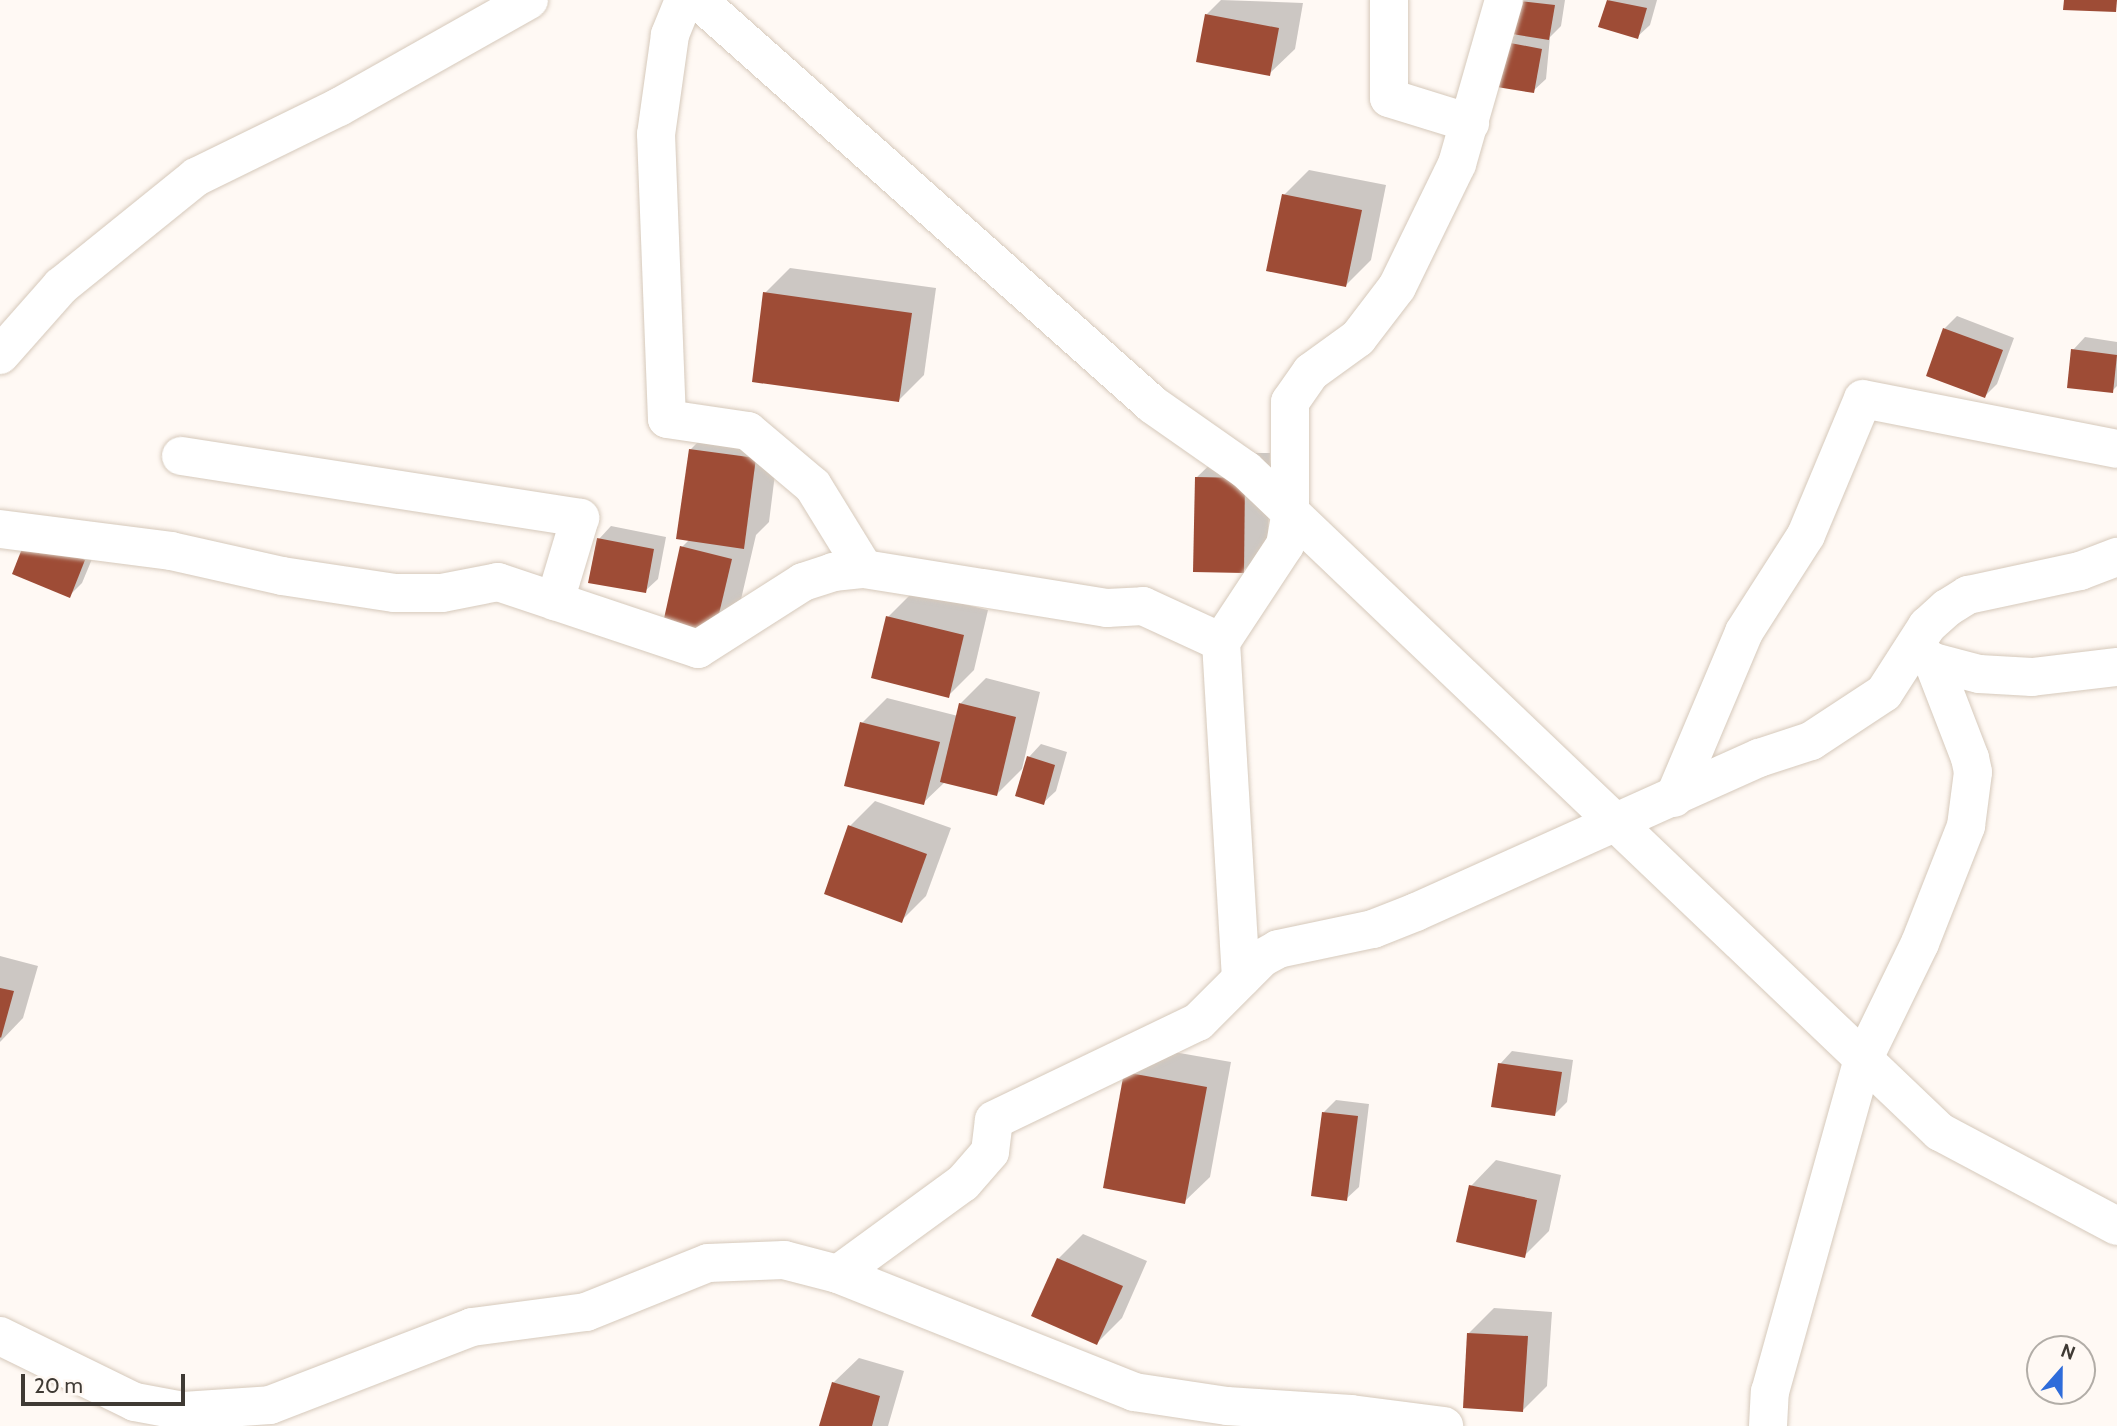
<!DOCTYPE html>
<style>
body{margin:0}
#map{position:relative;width:2117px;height:1426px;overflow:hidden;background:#fff9f4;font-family:Cabin,sans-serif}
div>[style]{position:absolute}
.shadow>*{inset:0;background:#0003}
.building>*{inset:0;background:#9e4c36}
.roads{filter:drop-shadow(0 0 2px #d6c9bb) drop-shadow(0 0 2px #d6c9bb)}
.minor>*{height:38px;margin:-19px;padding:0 19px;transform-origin:19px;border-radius:19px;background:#fff}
span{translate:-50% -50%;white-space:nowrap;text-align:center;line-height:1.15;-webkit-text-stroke:7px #fff9f4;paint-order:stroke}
.north{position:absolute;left:2026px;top:1335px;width:70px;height:70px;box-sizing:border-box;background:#fff9f4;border:2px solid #b2ada7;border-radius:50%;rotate:21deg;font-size:19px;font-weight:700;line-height:28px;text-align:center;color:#3f3a34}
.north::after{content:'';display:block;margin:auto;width:24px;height:32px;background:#2f6cda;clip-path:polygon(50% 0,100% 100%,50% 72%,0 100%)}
.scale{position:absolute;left:21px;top:1374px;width:164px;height:32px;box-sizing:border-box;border:4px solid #3f3a34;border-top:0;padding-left:9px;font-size:21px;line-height:24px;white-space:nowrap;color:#3f3a34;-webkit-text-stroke:5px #fff9f4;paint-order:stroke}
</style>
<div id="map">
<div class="shadow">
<div style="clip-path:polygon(1221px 0,1303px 3px,1295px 49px,1269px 74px,1206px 15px)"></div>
<div style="clip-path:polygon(1514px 0,1565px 0,1561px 26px,1550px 37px,1546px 79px,1533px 91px,1507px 43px,1517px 33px)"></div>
<div style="clip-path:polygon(1609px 0,1657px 0,1650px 25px,1637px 37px,1601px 26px)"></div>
<div style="clip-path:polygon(1309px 170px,1386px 185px,1371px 260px,1346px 285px,1284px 195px)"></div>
<div style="clip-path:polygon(790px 268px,936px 288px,924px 375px,899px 400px,765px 293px)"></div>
<div style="clip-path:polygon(1957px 316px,2014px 338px,1997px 384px,1985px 396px,1928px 375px,1945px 328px)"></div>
<div style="clip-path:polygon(2085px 337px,2117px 342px,2117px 386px,2112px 391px,2073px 350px)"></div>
<div style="clip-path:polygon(715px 425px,780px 434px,769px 522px,756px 535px,739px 608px,714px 633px,682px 547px,690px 539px,690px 450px)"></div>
<div style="clip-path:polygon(1222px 453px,1270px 453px,1268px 546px,1243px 571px,1196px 478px)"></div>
<div style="clip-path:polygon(611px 526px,666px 537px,658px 579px,645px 591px,599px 539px)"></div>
<div style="clip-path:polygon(97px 547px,82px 583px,69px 596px,14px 573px)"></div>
<div style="clip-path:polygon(913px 592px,988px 610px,974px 670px,948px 696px,888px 617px)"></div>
<div style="clip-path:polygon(986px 678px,1040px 692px,1022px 769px,997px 794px,945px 782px,923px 803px,862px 723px,887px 698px,958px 716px,961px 703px)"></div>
<div style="clip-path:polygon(1041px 744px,1067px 752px,1056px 791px,1043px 803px,1029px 757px)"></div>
<div style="clip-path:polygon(875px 801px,951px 828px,926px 896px,901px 921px,850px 826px)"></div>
<div style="clip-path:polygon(0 956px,38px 966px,23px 1018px,0 1042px)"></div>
<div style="clip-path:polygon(1151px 1048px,1231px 1062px,1210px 1177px,1184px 1202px,1126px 1073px)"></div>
<div style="clip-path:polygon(1512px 1051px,1573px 1060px,1567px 1102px,1555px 1114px,1500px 1064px)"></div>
<div style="clip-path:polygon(1336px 1100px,1369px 1104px,1359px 1187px,1346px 1199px,1324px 1112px)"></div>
<div style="clip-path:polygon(1496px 1160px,1561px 1175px,1549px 1231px,1524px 1256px,1471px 1186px)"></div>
<div style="clip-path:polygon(1083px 1234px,1147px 1261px,1122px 1318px,1097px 1343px,1058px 1259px)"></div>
<div style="clip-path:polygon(1494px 1308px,1552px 1312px,1547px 1386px,1522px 1411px,1469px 1333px)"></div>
<div style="clip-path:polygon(859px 1358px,904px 1371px,888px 1426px,821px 1426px,833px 1383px)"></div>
</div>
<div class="building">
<div style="clip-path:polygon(1512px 0,1555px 5px,1549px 40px,1506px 33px)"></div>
<div style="clip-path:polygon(1607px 0,1647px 8px,1638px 39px,1598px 27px)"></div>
<div style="clip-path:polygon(2064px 0,2117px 0,2116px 12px,2063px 10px)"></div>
<div style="clip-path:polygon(1205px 14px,1279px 28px,1270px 76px,1196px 62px)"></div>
<div style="clip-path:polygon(1505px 42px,1542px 49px,1534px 93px,1497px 87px)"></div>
<div style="clip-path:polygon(1282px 194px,1362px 210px,1346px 287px,1266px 271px)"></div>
<div style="clip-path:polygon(763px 292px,912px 313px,899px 402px,752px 382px)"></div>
<div style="clip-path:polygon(1943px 328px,2003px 350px,1985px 398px,1926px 376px)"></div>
<div style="clip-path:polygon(2071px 349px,2117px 355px,2113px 393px,2067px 388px)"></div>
<div style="clip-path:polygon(689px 449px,756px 458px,744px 549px,676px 539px)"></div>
<div style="clip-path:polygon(1195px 477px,1245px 478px,1244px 573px,1193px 572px)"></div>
<div style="clip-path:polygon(27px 536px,85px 560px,70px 598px,12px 574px)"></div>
<div style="clip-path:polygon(597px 538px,654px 549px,646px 593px,588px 583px)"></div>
<div style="clip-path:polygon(680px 546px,732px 559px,714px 635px,663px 623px)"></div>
<div style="clip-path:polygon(886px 616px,964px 635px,949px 698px,871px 678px)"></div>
<div style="clip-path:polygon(959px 703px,1016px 717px,997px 796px,940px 782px)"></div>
<div style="clip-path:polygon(860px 722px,940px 742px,924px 805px,844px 786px)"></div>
<div style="clip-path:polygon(1027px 756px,1055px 765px,1044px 805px,1015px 796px)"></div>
<div style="clip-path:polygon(848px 825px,927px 854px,902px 923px,824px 894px)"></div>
<div style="clip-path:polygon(0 988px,14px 991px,1px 1038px,0 1037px)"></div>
<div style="clip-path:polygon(1498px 1063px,1562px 1072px,1555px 1116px,1491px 1107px)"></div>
<div style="clip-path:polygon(1124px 1072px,1207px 1087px,1185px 1204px,1103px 1188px)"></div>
<div style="clip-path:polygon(1322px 1112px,1358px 1116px,1347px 1201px,1311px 1196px)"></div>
<div style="clip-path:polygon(1469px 1185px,1537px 1200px,1525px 1258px,1456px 1242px)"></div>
<div style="clip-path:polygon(1057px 1258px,1123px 1286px,1097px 1345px,1031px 1316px)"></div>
<div style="clip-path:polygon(1467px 1333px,1528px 1336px,1523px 1412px,1463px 1408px)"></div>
<div style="clip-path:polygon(832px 1382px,880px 1396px,872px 1426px,819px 1426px)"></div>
</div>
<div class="roads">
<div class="minor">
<div style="left:684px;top:0;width:38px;rotate:112deg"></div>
<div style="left:670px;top:35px;width:100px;rotate:98deg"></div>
<div style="left:656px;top:134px;width:285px;rotate:87.8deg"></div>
<div style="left:667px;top:419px;width:82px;rotate:8.4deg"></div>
<div style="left:748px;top:431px;width:85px;rotate:40.2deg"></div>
<div style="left:813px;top:486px;width:97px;rotate:58.4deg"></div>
<div style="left:698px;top:0;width:609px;rotate:41.67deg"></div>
<div style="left:1153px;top:405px;width:113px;rotate:35deg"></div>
<div style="left:1246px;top:470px;width:959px;rotate:43.65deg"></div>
<div style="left:1940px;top:1132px;width:200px;rotate:28deg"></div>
<div style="left:1389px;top:0;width:98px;rotate:90deg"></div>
<div style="left:1389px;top:98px;width:85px;rotate:17.2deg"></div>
<div style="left:0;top:355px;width:92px;rotate:-48.5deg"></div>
<div style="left:61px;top:286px;width:174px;rotate:-38.9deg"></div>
<div style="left:196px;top:177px;width:159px;rotate:-26.1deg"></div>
<div style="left:339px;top:107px;width:218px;rotate:-29.4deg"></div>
<div style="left:181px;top:456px;width:404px;rotate:8.8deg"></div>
<div style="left:580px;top:518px;width:87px;rotate:106.8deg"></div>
<div style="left:0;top:529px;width:172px;rotate:7.3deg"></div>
<div style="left:171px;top:551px;width:114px;rotate:12.7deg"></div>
<div style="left:282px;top:576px;width:113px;rotate:8.6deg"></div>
<div style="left:394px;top:593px;width:48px"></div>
<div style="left:442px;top:593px;width:57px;rotate:-11.1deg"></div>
<div style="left:498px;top:582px;width:211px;rotate:18.5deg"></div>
<div style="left:698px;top:649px;width:125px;rotate:-32.5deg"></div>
<div style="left:803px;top:582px;width:32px;rotate:-18deg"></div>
<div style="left:833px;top:572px;width:31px;rotate:-6deg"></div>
<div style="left:864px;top:569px;width:246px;rotate:9.1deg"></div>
<div style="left:1107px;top:608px;width:36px;rotate:-3deg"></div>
<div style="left:1143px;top:606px;width:86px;rotate:24.8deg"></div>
<div style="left:1221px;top:642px;width:116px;rotate:-56.6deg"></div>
<div style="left:1285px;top:545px;width:28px;rotate:-80deg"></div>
<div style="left:1290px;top:517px;width:115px;rotate:-90deg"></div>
<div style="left:1290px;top:402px;width:37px;rotate:-55deg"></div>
<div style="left:1311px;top:372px;width:58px;rotate:-35.9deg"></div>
<div style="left:1358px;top:338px;width:64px;rotate:-52.6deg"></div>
<div style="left:1397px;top:287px;width:137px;rotate:-64deg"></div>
<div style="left:1457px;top:164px;width:171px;rotate:-74deg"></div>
<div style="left:1221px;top:642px;width:337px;rotate:86.6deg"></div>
<div style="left:1933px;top:662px;width:48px;rotate:14.6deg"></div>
<div style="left:1979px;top:674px;width:53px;rotate:3.2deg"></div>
<div style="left:2032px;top:677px;width:86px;rotate:-6.7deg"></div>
<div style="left:1674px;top:798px;width:180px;rotate:-67.1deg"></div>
<div style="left:1744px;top:632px;width:115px;rotate:-57.4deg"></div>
<div style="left:1806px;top:535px;width:147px;rotate:-67.3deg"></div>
<div style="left:1863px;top:399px;width:259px;rotate:11.1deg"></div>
<div style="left:838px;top:1274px;width:155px;rotate:-36.1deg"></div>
<div style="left:963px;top:1183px;width:41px;rotate:-48.9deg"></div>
<div style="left:990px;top:1152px;width:32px;rotate:-83deg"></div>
<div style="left:994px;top:1120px;width:226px;rotate:-25.7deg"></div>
<div style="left:1198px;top:1022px;width:91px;rotate:-45deg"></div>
<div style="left:1262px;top:958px;width:18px;rotate:-29deg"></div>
<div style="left:1278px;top:949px;width:97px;rotate:-11.9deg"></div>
<div style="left:1373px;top:929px;width:46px;rotate:-21.6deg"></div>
<div style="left:1416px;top:912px;width:376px;rotate:-24.2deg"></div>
<div style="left:1759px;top:758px;width:55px;rotate:-18.1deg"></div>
<div style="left:1811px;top:741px;width:87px;rotate:-33.3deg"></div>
<div style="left:1884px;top:693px;width:80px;rotate:-57.3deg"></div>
<div style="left:1927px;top:626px;width:27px;rotate:-42deg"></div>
<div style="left:1947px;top:608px;width:25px;rotate:-32deg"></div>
<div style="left:1968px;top:595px;width:115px;rotate:-12.1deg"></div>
<div style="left:2080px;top:571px;width:40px;rotate:-21deg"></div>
<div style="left:0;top:1336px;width:150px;rotate:26.1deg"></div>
<div style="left:135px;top:1402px;width:49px;rotate:10.6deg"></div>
<div style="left:183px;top:1411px;width:87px;rotate:-3.9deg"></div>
<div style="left:270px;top:1405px;width:217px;rotate:-21.1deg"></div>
<div style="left:472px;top:1327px;width:115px;rotate:-7.5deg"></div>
<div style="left:586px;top:1312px;width:131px;rotate:-21.9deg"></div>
<div style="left:708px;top:1263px;width:76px;rotate:-2.3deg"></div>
<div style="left:784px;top:1260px;width:56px;rotate:14.5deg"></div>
<div style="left:838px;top:1274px;width:319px;rotate:21.7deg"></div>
<div style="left:1134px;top:1392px;width:94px;rotate:8.6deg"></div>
<div style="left:1227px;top:1406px;width:124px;rotate:3.7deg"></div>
<div style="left:1351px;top:1414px;width:94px;rotate:7.4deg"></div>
<div style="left:1768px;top:1426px;width:34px;rotate:-87deg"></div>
<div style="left:1770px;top:1392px;width:345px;rotate:-74.4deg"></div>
<div style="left:1863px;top:1060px;width:130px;rotate:-64deg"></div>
<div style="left:1920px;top:943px;width:126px;rotate:-68.5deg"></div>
<div style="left:1966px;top:826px;width:54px;rotate:-82.6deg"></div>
<div style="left:1973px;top:772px;width:14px;rotate:-102deg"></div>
<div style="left:1970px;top:758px;width:103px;rotate:-111.1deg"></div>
<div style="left:1933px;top:662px;width:24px;rotate:-144deg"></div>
</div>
</div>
<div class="north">N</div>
<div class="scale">20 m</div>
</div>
